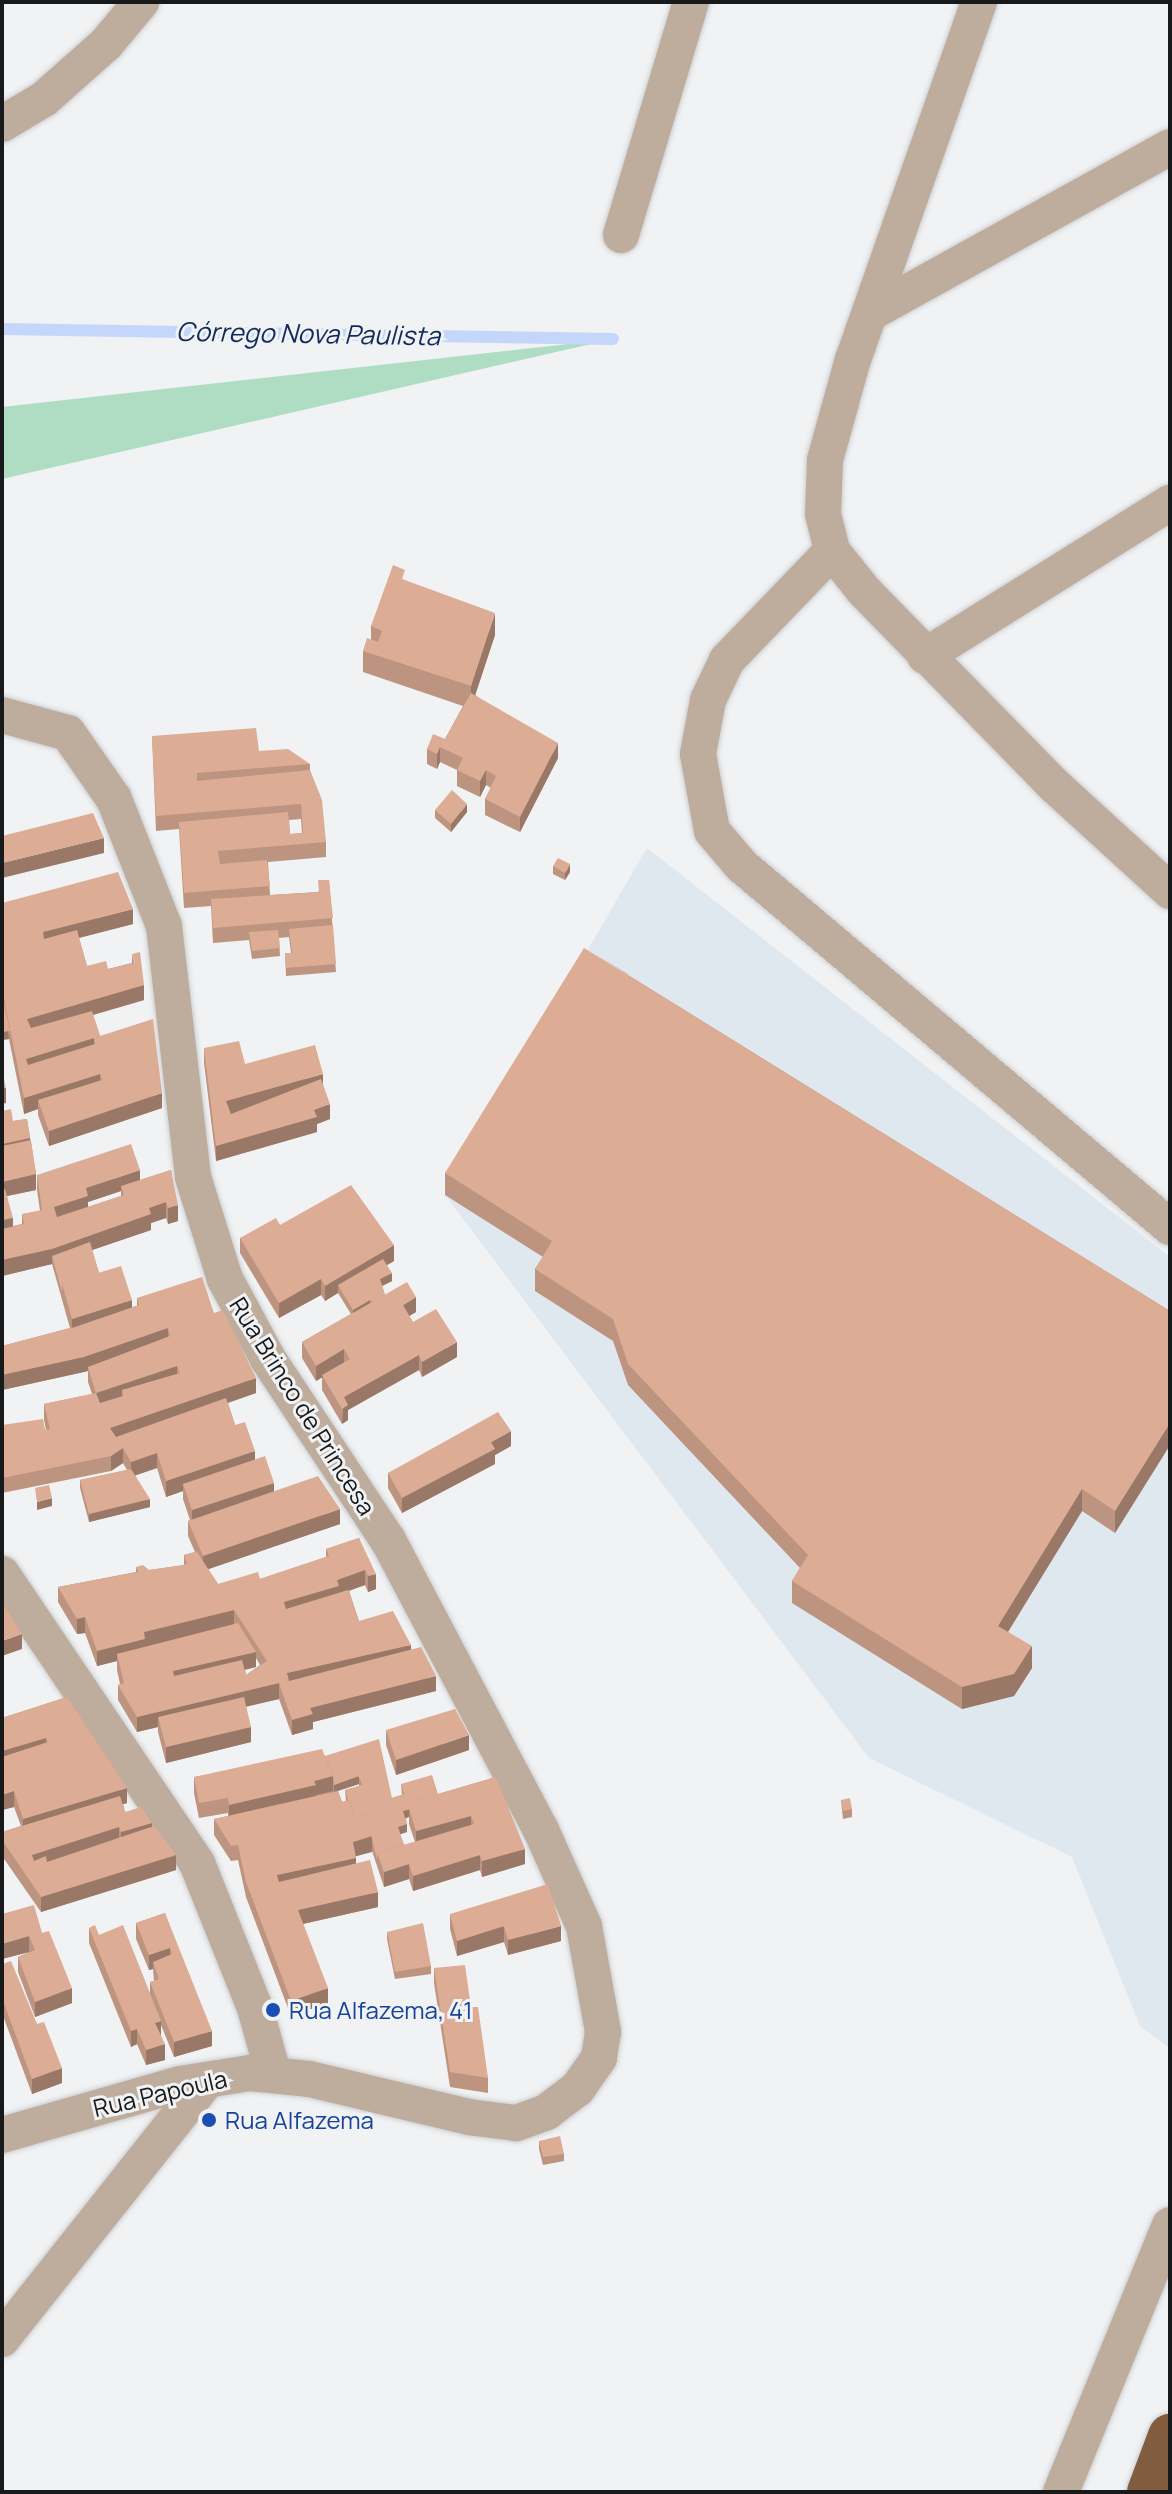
<!DOCTYPE html>
<meta charset="utf-8">
<style>
body{margin:0}
#map{position:relative;width:1172px;height:2494px;overflow:hidden;background:#f0f2f4;font-family:Manrope,sans-serif}
div>[style]{position:absolute}
.built>*{inset:0;background:#e0e8ef}
.green>*{inset:0;background:#aeddc4}
.stream>*{height:12px;margin:-6px;padding:0 6px;transform-origin:6px;border-radius:6px;background:#c4d7fa}
.roads{filter:drop-shadow(0 0 2px #cdcfd1) drop-shadow(0 0 2px #cdcfd1)}
.street>*{height:36px;margin:-18px;padding:0 18px;transform-origin:18px;border-radius:18px;background:#beac9d}
.highway>*{height:44px;margin:-22px;padding:0 22px;transform-origin:22px;border-radius:22px;background:#815c3e}
.wall>*{inset:0;background:#bd9480}
.shaded-wall>*{inset:0;background:#9a7868}
.building>*{inset:0;background:#dcac95}
.dots>*{width:22px;height:22px;translate:-50% -50%;box-sizing:border-box;border:4px solid #f0f2f4;border-radius:50%}
span{translate:-50% -50%;white-space:nowrap;text-align:center;line-height:1.15;-webkit-text-stroke:6px #f0f2f4;paint-order:stroke}
.street-label{font-size:24px;color:#18191a}
.transit-label{font-size:24px;color:#164399}
.left{translate:0 -50%;text-align:left}
.water-label{font-size:26px;color:#102a5c;font-style:italic}
.frame{position:absolute;inset:0;border:4px solid #18191a;pointer-events:none}
</style>
<div id="map">
<div class="built">
<div style="clip-path:polygon(647px 848px,1170px 1257px,1170px 2049px,1140px 2026px,1072px 1857px,869px 1758px,445px 1195px)"></div>
</div>
<div class="green">
<div style="clip-path:polygon(613px 339px,2px 479px,2px 407px)"></div>
</div>
<div class="stream">
<div style="left:2px;top:329px;width:611px;rotate:0.94deg"></div>
</div>
<div class="roads">
<div class="street">
<div style="left:979px;top:2px;width:379px;rotate:109.4deg"></div>
<div style="left:853px;top:359px;width:105px;rotate:105.5deg"></div>
<div style="left:825px;top:460px;width:54px;rotate:92.1deg"></div>
<div style="left:823px;top:514px;width:38px;rotate:76deg"></div>
<div style="left:832px;top:551px;width:51px;rotate:51.3deg"></div>
<div style="left:864px;top:591px;width:273px;rotate:45.6deg"></div>
<div style="left:1055px;top:786px;width:156px;rotate:42.4deg"></div>
<div style="left:2px;top:124px;width:49px;rotate:-30.8deg"></div>
<div style="left:44px;top:99px;width:83px;rotate:-41.6deg"></div>
<div style="left:106px;top:44px;width:55px;rotate:-50.2deg"></div>
<div style="left:621px;top:235px;width:243px;rotate:-73.3deg"></div>
<div style="left:874px;top:311px;width:338px;rotate:-29deg"></div>
<div style="left:832px;top:551px;width:151px;rotate:133.9deg"></div>
<div style="left:727px;top:660px;width:44px;rotate:115.4deg"></div>
<div style="left:708px;top:700px;width:55px;rotate:100.5deg"></div>
<div style="left:698px;top:754px;width:78px;rotate:79.7deg"></div>
<div style="left:712px;top:831px;width:46px;rotate:49.4deg"></div>
<div style="left:742px;top:866px;width:560px;rotate:40.15deg"></div>
<div style="left:925px;top:656px;width:289px;rotate:-32deg"></div>
<div style="left:2px;top:715px;width:68px;rotate:15.3deg"></div>
<div style="left:68px;top:733px;width:80px;rotate:55.1deg"></div>
<div style="left:114px;top:799px;width:136px;rotate:68.5deg"></div>
<div style="left:164px;top:926px;width:253px;rotate:83.4deg"></div>
<div style="left:193px;top:1177px;width:107px;rotate:72.6deg"></div>
<div style="left:225px;top:1279px;width:91px;rotate:61.7deg"></div>
<div style="left:268px;top:1359px;width:217px;rotate:56.5deg"></div>
<div style="left:388px;top:1540px;width:328px;rotate:62.2deg"></div>
<div style="left:541px;top:1830px;width:105px;rotate:65.9deg"></div>
<div style="left:584px;top:1926px;width:108px;rotate:79.8deg"></div>
<div style="left:603px;top:2032px;width:26px;rotate:99deg"></div>
<div style="left:599px;top:2058px;width:38px;rotate:125deg"></div>
<div style="left:577px;top:2089px;width:38px;rotate:143deg"></div>
<div style="left:547px;top:2112px;width:33px;rotate:160deg"></div>
<div style="left:516px;top:2123px;width:47px;rotate:-172.7deg"></div>
<div style="left:469px;top:2117px;width:163px;rotate:-166.6deg"></div>
<div style="left:310px;top:2079px;width:60px;rotate:-174.3deg"></div>
<div style="left:250px;top:2073px;width:71px;rotate:171.1deg"></div>
<div style="left:180px;top:2084px;width:185px;rotate:164deg"></div>
<div style="left:2px;top:1574px;width:349px;rotate:56deg"></div>
<div style="left:197px;top:1863px;width:156px;rotate:68.2deg"></div>
<div style="left:255px;top:2008px;width:67px;rotate:74.5deg"></div>
<div style="left:2px;top:2339px;width:330px;rotate:-51.6deg"></div>
<div style="left:1061px;top:2492px;width:288px;rotate:-67.8deg"></div>
</div>
<div class="highway">
<div style="left:1149px;top:2492px;width:60px;rotate:-69.4deg"></div>
</div>
</div>
<div class="wall">
<div style="clip-path:polygon(405px 581px,495px 635px,475px 695px,558px 758px,520px 832px,485px 815px,485px 799px,491px 788px,486px 785px,480px 797px,457px 786px,457px 770px,440px 762px,437px 769px,427px 764px,427px 749px,445px 739px,463px 706px,363px 672px,363px 651px,371px 640px,371px 626px)"></div>
<div style="clip-path:polygon(evenodd,152px 736px,259px 751px,310px 764px,310px 771px,326px 842px,326px 857px,268px 862px,270px 895px,318px 892px,329px 880px,336px 972px,286px 976px,285px 953px,291px 953px,289px 937px,279px 938px,280px 956px,252px 959px,249px 940px,213px 943px,211px 906px,184px 908px,179px 829px,156px 831px,152px 736px,301px 819px,302px 833px,290px 834px,289px 820px,301px 819px)"></div>
<div style="clip-path:polygon(435px 810px,467px 812px,451px 832px,435px 818px)"></div>
<div style="clip-path:polygon(553px 866px,570px 872px,565px 880px,553px 874px)"></div>
<div style="clip-path:polygon(2px 903px,133px 924px,79px 938px,87px 966px,108px 969px,132px 963px,132px 954px,144px 1000px,93px 1015px,100px 1036px,162px 1108px,49px 1146px,38px 1115px,38px 1109px,24px 1114px,9px 1039px,2px 1040px)"></div>
<div style="clip-path:polygon(628px 975px,1170px 1311px,1170px 1445px,1115px 1533px,1082px 1511px,1008px 1632px,1032px 1668px,1014px 1696px,962px 1709px,792px 1603px,792px 1581px,800px 1568px,628px 1385px,613px 1341px,535px 1291px,535px 1269px,543px 1257px,445px 1195px,445px 1173px)"></div>
<div style="clip-path:polygon(204px 1048px,245px 1064px,323px 1084px,330px 1119px,317px 1124px,317px 1132px,216px 1161px,204px 1063px)"></div>
<div style="clip-path:polygon(evenodd,2px 1111px,13px 1121px,27px 1119px,36px 1174px,36px 1190px,7px 1196px,13px 1226px,22px 1224px,22px 1214px,40px 1211px,37px 1190px,37px 1175px,140px 1180px,171px 1170px,178px 1221px,168px 1224px,166px 1218px,151px 1223px,151px 1230px,92px 1250px,99px 1273px,132px 1307px,137px 1306px,137px 1298px,214px 1313px,256px 1393px,228px 1403px,235px 1425px,255px 1459px,274px 1491px,340px 1524px,208px 1569px,218px 1584px,260px 1579px,326px 1557px,326px 1549px,359px 1538px,376px 1589px,368px 1592px,365px 1585px,349px 1591px,359px 1621px,411px 1649px,436px 1691px,313px 1722px,313px 1729px,292px 1735px,279px 1699px,246px 1706px,251px 1742px,166px 1763px,158px 1732px,158px 1727px,137px 1732px,118px 1700px,118px 1685px,120px 1684px,117px 1670px,117px 1661px,97px 1666px,85px 1633px,77px 1634px,58px 1602px,58px 1587px,136px 1572px,136px 1567px,149px 1570px,184px 1565px,184px 1555px,195px 1552px,188px 1536px,188px 1521px,190px 1520px,183px 1499px,183px 1491px,166px 1497px,157px 1468px,135px 1475px,150px 1507px,89px 1522px,80px 1488px,80px 1480px,127px 1470px,123px 1463px,111px 1471px,2px 1493px,2px 1425px,46px 1430px,44px 1420px,44px 1404px,92px 1394px,88px 1382px,88px 1371px,2px 1390px,2px 1346px,70px 1328px,52px 1264px,2px 1276px,2px 1111px,121px 1191px,121px 1196px,88px 1207px,88px 1202px,121px 1191px,2px 1111px,256px 1658px,260px 1665px,246px 1675px,245px 1670px,256px 1667px,256px 1658px)"></div>
<div style="clip-path:polygon(280px 1225px,394px 1261px,387px 1265px,392px 1281px,382px 1286px,385px 1295px,416px 1312px,409px 1316px,413px 1322px,457px 1357px,422px 1377px,419px 1370px,348px 1410px,348px 1420px,342px 1424px,322px 1390px,322px 1377px,316px 1381px,302px 1358px,302px 1342px,351px 1314px,338px 1293px,325px 1301px,321px 1295px,279px 1318px,240px 1253px,240px 1238px)"></div>
<div style="clip-path:polygon(511px 1446px,495px 1455px,495px 1464px,402px 1513px,388px 1488px,388px 1473px)"></div>
<div style="clip-path:polygon(67px 1697px,127px 1803px,123px 1804px,125px 1812px,152px 1826px,176px 1870px,41px 1912px,2px 1856px,2px 1832px,21px 1826px,14px 1807px,2px 1810px,2px 1718px)"></div>
<div style="clip-path:polygon(386px 1730px,469px 1750px,396px 1775px,386px 1745px)"></div>
<div style="clip-path:polygon(evenodd,325px 1756px,392px 1798px,402px 1795px,401px 1784px,438px 1794px,496px 1777px,525px 1864px,482px 1877px,480px 1870px,413px 1891px,409px 1879px,384px 1887px,372px 1851px,356px 1856px,356px 1863px,378px 1907px,303px 1924px,328px 2003px,291px 2016px,246px 1897px,238px 1860px,231px 1861px,214px 1835px,214px 1819px,228px 1816px,228px 1813px,199px 1818px,194px 1793px,194px 1777px,325px 1756px,359px 1784px,359px 1786px,345px 1790px,346px 1801px,342px 1802px,338px 1791px,359px 1784px,325px 1756px,409px 1817px,409px 1824px,415px 1842px,404px 1845px,400px 1834px,407px 1832px,406px 1818px,409px 1817px)"></div>
<div style="clip-path:polygon(841px 1800px,852px 1809px,852px 1817px,843px 1819px)"></div>
<div style="clip-path:polygon(165px 1913px,212px 2046px,174px 2057px,161px 2025px,161px 2036px,165px 2060px,146px 2065px,137px 2044px,131px 2047px,89px 1943px,89px 1928px,99px 1935px,150px 1994px,150px 1982px,154px 1981px,153px 1969px,149px 1970px,136px 1939px,136px 1923px)"></div>
<div style="clip-path:polygon(2px 1914px,42px 1933px,72px 2003px,35px 2017px,18px 1972px,18px 1957px,29px 1952px,2px 1959px)"></div>
<div style="clip-path:polygon(450px 1914px,561px 1941px,508px 1955px,504px 1942px,457px 1956px,450px 1929px)"></div>
<div style="clip-path:polygon(387px 1932px,431px 1966px,431px 1974px,395px 1979px,387px 1939px)"></div>
<div style="clip-path:polygon(2px 1964px,37px 2024px,62px 2083px,32px 2094px,2px 2013px)"></div>
<div style="clip-path:polygon(434px 1968px,471px 2007px,488px 2078px,488px 2093px,450px 2087px,434px 1983px)"></div>
<div style="clip-path:polygon(539px 2141px,564px 2154px,564px 2161px,543px 2165px,539px 2149px)"></div>
</div>
<div class="shaded-wall">
<div style="clip-path:polygon(495px 613px,495px 635px,471px 708px,471px 686px)"></div>
<div style="clip-path:polygon(558px 743px,558px 758px,520px 832px,520px 817px)"></div>
<div style="clip-path:polygon(440px 747px,440px 762px,437px 769px,437px 754px)"></div>
<div style="clip-path:polygon(486px 770px,486px 785px,480px 797px,480px 781px)"></div>
<div style="clip-path:polygon(467px 804px,467px 812px,451px 832px,451px 824px)"></div>
<div style="clip-path:polygon(104px 838px,104px 853px,2px 878px,2px 863px)"></div>
<div style="clip-path:polygon(570px 864px,570px 872px,565px 880px,565px 873px)"></div>
<div style="clip-path:polygon(133px 909px,133px 924px,43px 947px,43px 932px)"></div>
<div style="clip-path:polygon(144px 985px,144px 1000px,27px 1034px,27px 1019px)"></div>
<div style="clip-path:polygon(8px 1031px,9px 1039px,2px 1040px,2px 1032px)"></div>
<div style="clip-path:polygon(94px 1038px,94px 1053px,26px 1074px,26px 1059px)"></div>
<div style="clip-path:polygon(100px 1074px,100px 1090px,38px 1100px,38px 1109px,24px 1114px,24px 1098px)"></div>
<div style="clip-path:polygon(323px 1074px,323px 1089px,226px 1117px,226px 1101px)"></div>
<div style="clip-path:polygon(2px 1088px,6px 1088px,6px 1103px,2px 1104px)"></div>
<div style="clip-path:polygon(162px 1093px,162px 1108px,49px 1146px,49px 1131px)"></div>
<div style="clip-path:polygon(330px 1104px,330px 1119px,317px 1124px,317px 1132px,216px 1161px,216px 1146px)"></div>
<div style="clip-path:polygon(30px 1138px,30px 1153px,2px 1159px,2px 1144px)"></div>
<div style="clip-path:polygon(140px 1170px,140px 1185px,121px 1186px,121px 1191px,88px 1202px,88px 1211px,54px 1222px,54px 1207px,86px 1188px)"></div>
<div style="clip-path:polygon(36px 1174px,36px 1190px,2px 1197px,2px 1182px)"></div>
<div style="clip-path:polygon(166px 1202px,166px 1218px,151px 1223px,151px 1230px,54px 1263px,52px 1256px,52px 1264px,2px 1276px,2px 1260px)"></div>
<div style="clip-path:polygon(178px 1205px,178px 1221px,168px 1224px,168px 1208px)"></div>
<div style="clip-path:polygon(13px 1218px,13px 1233px,2px 1235px,2px 1220px)"></div>
<div style="clip-path:polygon(394px 1245px,394px 1261px,342px 1291px,338px 1285px,338px 1293px,325px 1301px,325px 1286px)"></div>
<div style="clip-path:polygon(392px 1273px,392px 1281px,380px 1287px,380px 1279px)"></div>
<div style="clip-path:polygon(321px 1279px,321px 1295px,279px 1318px,279px 1303px)"></div>
<div style="clip-path:polygon(416px 1297px,416px 1312px,403px 1320px,403px 1305px)"></div>
<div style="clip-path:polygon(132px 1300px,132px 1316px,72px 1335px,72px 1319px)"></div>
<div style="clip-path:polygon(370px 1300px,370px 1307px,353px 1318px,353px 1310px)"></div>
<div style="clip-path:polygon(168px 1328px,168px 1344px,88px 1367px,88px 1371px,84px 1372px,2px 1390px,2px 1375px)"></div>
<div style="clip-path:polygon(457px 1342px,457px 1357px,422px 1377px,422px 1362px)"></div>
<div style="clip-path:polygon(344px 1349px,344px 1365px,316px 1381px,316px 1366px)"></div>
<div style="clip-path:polygon(419px 1355px,419px 1370px,348px 1410px,348px 1420px,342px 1424px,344px 1397px)"></div>
<div style="clip-path:polygon(177px 1366px,177px 1381px,122px 1390px,122px 1399px,96px 1408px,96px 1393px)"></div>
<div style="clip-path:polygon(256px 1378px,256px 1393px,110px 1443px,110px 1428px)"></div>
<div style="clip-path:polygon(1170px 1423px,1170px 1445px,1115px 1533px,1115px 1511px)"></div>
<div style="clip-path:polygon(511px 1431px,511px 1446px,495px 1455px,495px 1464px,402px 1513px,402px 1498px,491px 1442px)"></div>
<div style="clip-path:polygon(123px 1448px,123px 1463px,111px 1471px,111px 1456px)"></div>
<div style="clip-path:polygon(255px 1451px,255px 1467px,183px 1484px,183px 1491px,166px 1497px,166px 1481px)"></div>
<div style="clip-path:polygon(157px 1453px,157px 1468px,131px 1477px,131px 1462px)"></div>
<div style="clip-path:polygon(274px 1483px,274px 1498px,192px 1526px,192px 1510px)"></div>
<div style="clip-path:polygon(1082px 1489px,1082px 1511px,998px 1648px,998px 1626px)"></div>
<div style="clip-path:polygon(52px 1498px,52px 1506px,37px 1510px,37px 1502px)"></div>
<div style="clip-path:polygon(150px 1499px,150px 1507px,89px 1522px,89px 1514px)"></div>
<div style="clip-path:polygon(340px 1509px,340px 1524px,203px 1571px,203px 1556px)"></div>
<div style="clip-path:polygon(365px 1570px,365px 1585px,339px 1594px,284px 1617px,284px 1602px,337px 1580px)"></div>
<div style="clip-path:polygon(376px 1574px,376px 1589px,368px 1592px,368px 1576px)"></div>
<div style="clip-path:polygon(234px 1610px,234px 1625px,117px 1654px,117px 1661px,97px 1666px,97px 1651px,144px 1632px)"></div>
<div style="clip-path:polygon(85px 1617px,85px 1633px,77px 1634px,77px 1619px)"></div>
<div style="clip-path:polygon(22px 1634px,22px 1649px,2px 1656px,2px 1641px)"></div>
<div style="clip-path:polygon(411px 1645px,411px 1660px,287px 1688px,287px 1673px)"></div>
<div style="clip-path:polygon(1032px 1646px,1032px 1668px,1014px 1696px,962px 1709px,962px 1687px)"></div>
<div style="clip-path:polygon(256px 1652px,256px 1667px,173px 1686px,173px 1671px)"></div>
<div style="clip-path:polygon(436px 1676px,436px 1691px,313px 1722px,313px 1729px,292px 1735px,292px 1720px,310px 1708px)"></div>
<div style="clip-path:polygon(279px 1683px,279px 1699px,161px 1727px,158px 1717px,158px 1727px,137px 1732px,137px 1717px)"></div>
<div style="clip-path:polygon(251px 1727px,251px 1742px,166px 1763px,166px 1747px)"></div>
<div style="clip-path:polygon(469px 1735px,469px 1750px,396px 1775px,396px 1760px)"></div>
<div style="clip-path:polygon(46px 1738px,46px 1753px,2px 1766px,2px 1751px)"></div>
<div style="clip-path:polygon(333px 1776px,333px 1791px,316px 1795px,316px 1800px,229px 1820px,229px 1805px)"></div>
<div style="clip-path:polygon(359px 1776px,359px 1784px,334px 1792px,334px 1785px)"></div>
<div style="clip-path:polygon(127px 1788px,127px 1803px,23px 1835px,23px 1819px)"></div>
<div style="clip-path:polygon(14px 1791px,14px 1807px,2px 1810px,2px 1795px)"></div>
<div style="clip-path:polygon(409px 1810px,409px 1817px,403px 1819px,403px 1811px)"></div>
<div style="clip-path:polygon(471px 1816px,471px 1831px,416px 1846px,416px 1831px)"></div>
<div style="clip-path:polygon(152px 1823px,152px 1838px,121px 1848px,121px 1832px)"></div>
<div style="clip-path:polygon(407px 1824px,407px 1832px,398px 1835px,398px 1827px)"></div>
<div style="clip-path:polygon(119px 1827px,119px 1842px,32px 1870px,32px 1855px)"></div>
<div style="clip-path:polygon(372px 1836px,372px 1852px,353px 1857px,353px 1842px)"></div>
<div style="clip-path:polygon(525px 1849px,525px 1864px,482px 1877px,482px 1861px)"></div>
<div style="clip-path:polygon(176px 1855px,176px 1870px,41px 1912px,41px 1897px)"></div>
<div style="clip-path:polygon(480px 1855px,480px 1870px,413px 1891px,413px 1876px)"></div>
<div style="clip-path:polygon(356px 1858px,356px 1873px,277px 1890px,277px 1875px)"></div>
<div style="clip-path:polygon(409px 1864px,409px 1879px,384px 1887px,384px 1872px)"></div>
<div style="clip-path:polygon(378px 1892px,378px 1907px,298px 1925px,298px 1910px)"></div>
<div style="clip-path:polygon(504px 1926px,504px 1942px,457px 1956px,457px 1941px)"></div>
<div style="clip-path:polygon(561px 1926px,561px 1941px,508px 1955px,508px 1940px)"></div>
<div style="clip-path:polygon(29px 1936px,29px 1952px,2px 1959px,2px 1944px)"></div>
<div style="clip-path:polygon(170px 1948px,170px 1963px,153px 1962px,153px 1969px,149px 1970px,149px 1955px)"></div>
<div style="clip-path:polygon(72px 1988px,72px 2003px,35px 2017px,35px 2002px)"></div>
<div style="clip-path:polygon(328px 1988px,328px 2003px,291px 2016px,291px 2001px)"></div>
<div style="clip-path:polygon(161px 2021px,161px 2036px,155px 2023px)"></div>
<div style="clip-path:polygon(137px 2029px,137px 2044px,131px 2047px,131px 2031px)"></div>
<div style="clip-path:polygon(212px 2031px,212px 2046px,174px 2057px,174px 2042px)"></div>
<div style="clip-path:polygon(165px 2044px,165px 2060px,146px 2065px,146px 2050px)"></div>
<div style="clip-path:polygon(62px 2068px,62px 2083px,32px 2094px,32px 2079px)"></div>
</div>
<div class="building">
<div style="clip-path:polygon(393px 565px,405px 570px,402px 579px,495px 613px,471px 686px,363px 651px,367px 638px,378px 642px,382px 631px,371px 626px)"></div>
<div style="clip-path:polygon(471px 693px,558px 743px,520px 817px,485px 799px,496px 776px,486px 770px,480px 781px,457px 770px,463px 758px,440px 747px,437px 754px,427px 749px,433px 734px,445px 739px)"></div>
<div style="clip-path:polygon(256px 728px,259px 751px,288px 749px,310px 764px,197px 773px,197px 781px,310px 770px,322px 800px,326px 842px,218px 851px,220px 864px,267px 860px,270px 886px,184px 893px,179px 822px,288px 812px,290px 834px,303px 833px,301px 804px,156px 816px,152px 736px)"></div>
<div style="clip-path:polygon(452px 790px,467px 804px,451px 824px,435px 810px)"></div>
<div style="clip-path:polygon(93px 813px,104px 838px,2px 863px,2px 836px)"></div>
<div style="clip-path:polygon(558px 858px,570px 864px,565px 873px,553px 866px)"></div>
<div style="clip-path:polygon(evenodd,118px 872px,133px 909px,43px 932px,44px 939px,77px 930px,87px 966px,106px 961px,108px 969px,135px 963px,132px 954px,140px 952px,144px 985px,27px 1019px,31px 1028px,92px 1011px,100px 1036px,153px 1019px,162px 1093px,49px 1131px,38px 1100px,102px 1080px,100px 1074px,24px 1098px,2px 989px,2px 903px,118px 872px,94px 1038px,95px 1044px,28px 1065px,26px 1059px,94px 1038px)"></div>
<div style="clip-path:polygon(318px 880px,329px 880px,333px 918px,213px 928px,211px 899px,319px 892px)"></div>
<div style="clip-path:polygon(333px 925px,336px 964px,286px 968px,285px 953px,292px 953px,289px 929px)"></div>
<div style="clip-path:polygon(278px 930px,280px 948px,252px 951px,249px 932px)"></div>
<div style="clip-path:polygon(584px 948px,1170px 1311px,1170px 1423px,1115px 1511px,1082px 1489px,998px 1626px,1032px 1646px,1014px 1674px,962px 1687px,792px 1581px,808px 1555px,628px 1364px,613px 1319px,535px 1269px,552px 1241px,445px 1173px)"></div>
<div style="clip-path:polygon(593px 953px,628px 974px,628px 975px)"></div>
<div style="clip-path:polygon(2px 993px,10px 1031px,2px 1032px)"></div>
<div style="clip-path:polygon(239px 1041px,245px 1064px,315px 1045px,323px 1074px,226px 1101px,231px 1114px,321px 1079px,330px 1104px,314px 1110px,317px 1117px,216px 1146px,204px 1048px)"></div>
<div style="clip-path:polygon(2px 1071px,6px 1088px,2px 1088px)"></div>
<div style="clip-path:polygon(11px 1109px,13px 1121px,27px 1119px,30px 1138px,2px 1144px,2px 1111px)"></div>
<div style="clip-path:polygon(31px 1140px,36px 1174px,2px 1182px,2px 1146px)"></div>
<div style="clip-path:polygon(131px 1144px,140px 1170px,86px 1188px,88px 1196px,54px 1207px,57px 1217px,124px 1195px,121px 1186px,171px 1170px,178px 1205px,168px 1208px,166px 1202px,149px 1208px,151px 1214px,52px 1249px,2px 1260px,2px 1229px,24px 1224px,22px 1214px,42px 1210px,37px 1175px)"></div>
<div style="clip-path:polygon(351px 1185px,394px 1245px,325px 1286px,321px 1279px,279px 1303px,240px 1238px,276px 1218px,280px 1225px)"></div>
<div style="clip-path:polygon(5px 1189px,13px 1218px,2px 1220px,2px 1190px)"></div>
<div style="clip-path:polygon(90px 1242px,99px 1273px,62px 1284px,62px 1292px,52px 1256px)"></div>
<div style="clip-path:polygon(383px 1259px,392px 1273px,380px 1279px,385px 1295px,372px 1302px,370px 1300px,353px 1310px,338px 1285px)"></div>
<div style="clip-path:polygon(121px 1266px,132px 1300px,72px 1319px,62px 1284px)"></div>
<div style="clip-path:polygon(evenodd,202px 1277px,214px 1313px,223px 1310px,256px 1378px,110px 1428px,116px 1437px,226px 1398px,235px 1425px,245px 1422px,255px 1451px,166px 1481px,157px 1453px,131px 1462px,123px 1448px,111px 1456px,2px 1478px,2px 1425px,43px 1419px,45px 1430px,50px 1429px,44px 1404px,96px 1393px,88px 1367px,170px 1336px,168px 1328px,84px 1357px,2px 1375px,2px 1346px,75px 1327px,139px 1305px,137px 1298px,202px 1277px,177px 1366px,180px 1373px,122px 1390px,123px 1396px,100px 1403px,96px 1393px,177px 1366px)"></div>
<div style="clip-path:polygon(407px 1282px,416px 1297px,403px 1305px,413px 1322px,436px 1309px,457px 1342px,422px 1362px,419px 1355px,344px 1397px,348px 1405px,342px 1409px,322px 1375px,350px 1359px,344px 1349px,316px 1366px,302px 1342px)"></div>
<div style="clip-path:polygon(498px 1412px,511px 1431px,491px 1442px,495px 1449px,402px 1498px,388px 1473px)"></div>
<div style="clip-path:polygon(265px 1456px,274px 1483px,192px 1510px,183px 1484px)"></div>
<div style="clip-path:polygon(131px 1469px,150px 1499px,89px 1514px,80px 1480px)"></div>
<div style="clip-path:polygon(318px 1476px,340px 1509px,203px 1556px,188px 1521px)"></div>
<div style="clip-path:polygon(49px 1485px,52px 1498px,37px 1502px,35px 1488px)"></div>
<div style="clip-path:polygon(359px 1538px,376px 1574px,368px 1576px,365px 1570px,337px 1580px,339px 1586px,284px 1602px,286px 1609px,348px 1590px,359px 1621px,393px 1611px,411px 1645px,287px 1673px,289px 1681px,421px 1647px,436px 1676px,310px 1708px,313px 1714px,292px 1720px,279px 1683px,137px 1717px,118px 1685px,124px 1683px,117px 1654px,238px 1623px,256px 1652px,173px 1671px,174px 1676px,242px 1660px,246px 1675px,267px 1661px,234px 1610px,144px 1632px,145px 1639px,97px 1651px,85px 1617px,77px 1619px,58px 1587px,138px 1572px,136px 1567px,143px 1565px,149px 1570px,179px 1566px,187px 1564px,184px 1555px,197px 1552px,218px 1584px,258px 1572px,260px 1579px,329px 1556px,326px 1549px)"></div>
<div style="clip-path:polygon(2px 1602px,22px 1634px,2px 1641px)"></div>
<div style="clip-path:polygon(67px 1697px,127px 1788px,23px 1819px,14px 1791px,2px 1795px,2px 1757px,48px 1742px,46px 1738px,2px 1751px,2px 1718px)"></div>
<div style="clip-path:polygon(244px 1697px,251px 1727px,166px 1747px,158px 1717px)"></div>
<div style="clip-path:polygon(455px 1709px,469px 1735px,396px 1760px,386px 1730px)"></div>
<div style="clip-path:polygon(379px 1739px,392px 1798px,404px 1794px,401px 1784px,432px 1775px,438px 1794px,411px 1802px,410px 1809px,403px 1811px,407px 1824px,398px 1827px,404px 1845px,377px 1853px,377px 1860px,366px 1814px,354px 1817px,350px 1800px,348px 1800px,345px 1790px,362px 1785px,359px 1776px,334px 1785px,333px 1776px,325px 1756px)"></div>
<div style="clip-path:polygon(322px 1749px,333px 1776px,314px 1781px,316px 1785px,229px 1805px,228px 1798px,199px 1803px,194px 1777px)"></div>
<div style="clip-path:polygon(496px 1777px,525px 1849px,482px 1861px,480px 1855px,413px 1876px,409px 1864px,384px 1872px,377px 1853px,474px 1824px,471px 1816px,416px 1831px,409px 1808px,411px 1802px)"></div>
<div style="clip-path:polygon(338px 1791px,342px 1802px,350px 1800px,354px 1817px,366px 1814px,372px 1836px,353px 1842px,356px 1858px,277px 1875px,279px 1882px,370px 1860px,378px 1892px,298px 1910px,328px 1988px,291px 2001px,246px 1882px,238px 1845px,231px 1846px,214px 1819px)"></div>
<div style="clip-path:polygon(120px 1796px,125px 1812px,141px 1807px,152px 1823px,121px 1832px,119px 1827px,32px 1855px,34px 1861px,46px 1856px,47px 1862px,154px 1826px,176px 1855px,41px 1897px,2px 1840px,2px 1832px)"></div>
<div style="clip-path:polygon(850px 1798px,852px 1809px,843px 1811px,841px 1800px)"></div>
<div style="clip-path:polygon(548px 1884px,561px 1926px,508px 1940px,504px 1926px,457px 1941px,450px 1914px)"></div>
<div style="clip-path:polygon(34px 1905px,42px 1933px,49px 1931px,72px 1988px,35px 2002px,18px 1957px,35px 1950px,29px 1936px,2px 1944px,2px 1914px)"></div>
<div style="clip-path:polygon(165px 1913px,212px 2031px,174px 2042px,150px 1982px,159px 1979px,153px 1962px,172px 1954px,170px 1948px,149px 1955px,136px 1923px)"></div>
<div style="clip-path:polygon(423px 1923px,431px 1966px,395px 1972px,387px 1932px)"></div>
<div style="clip-path:polygon(95px 1925px,99px 1935px,123px 1925px,161px 2021px,155px 2023px,165px 2044px,146px 2050px,137px 2029px,131px 2031px,89px 1928px)"></div>
<div style="clip-path:polygon(11px 1961px,37px 2024px,44px 2022px,62px 2068px,32px 2079px,2px 1998px,2px 1964px)"></div>
<div style="clip-path:polygon(465px 1965px,471px 2007px,478px 2007px,488px 2078px,450px 2072px,434px 1968px)"></div>
<div style="clip-path:polygon(560px 2136px,564px 2154px,543px 2157px,539px 2141px)"></div>
</div>
<div class="dots">
<div style="left:273px;top:2010px;background:#1a4fb4"></div>
<div style="left:209px;top:2120px;background:#1a4fb4"></div>
</div>
<div class="street-label">
<span style="left:303px;top:1406px;rotate:58deg">Rua Brinco de Princesa</span>
<span style="left:160px;top:2093px;rotate:-13deg">Rua Papoula</span>
</div>
<div class="transit-label">
<span class="left" style="left:289px;top:2010px">Rua Alfazema, 41</span>
<span class="left" style="left:225px;top:2120px">Rua Alfazema</span>
</div>
<div class="water-label">
<span style="left:308px;top:334px;rotate:1deg">Córrego Nova Paulista</span>
</div>
<div class="frame"></div>
</div>
